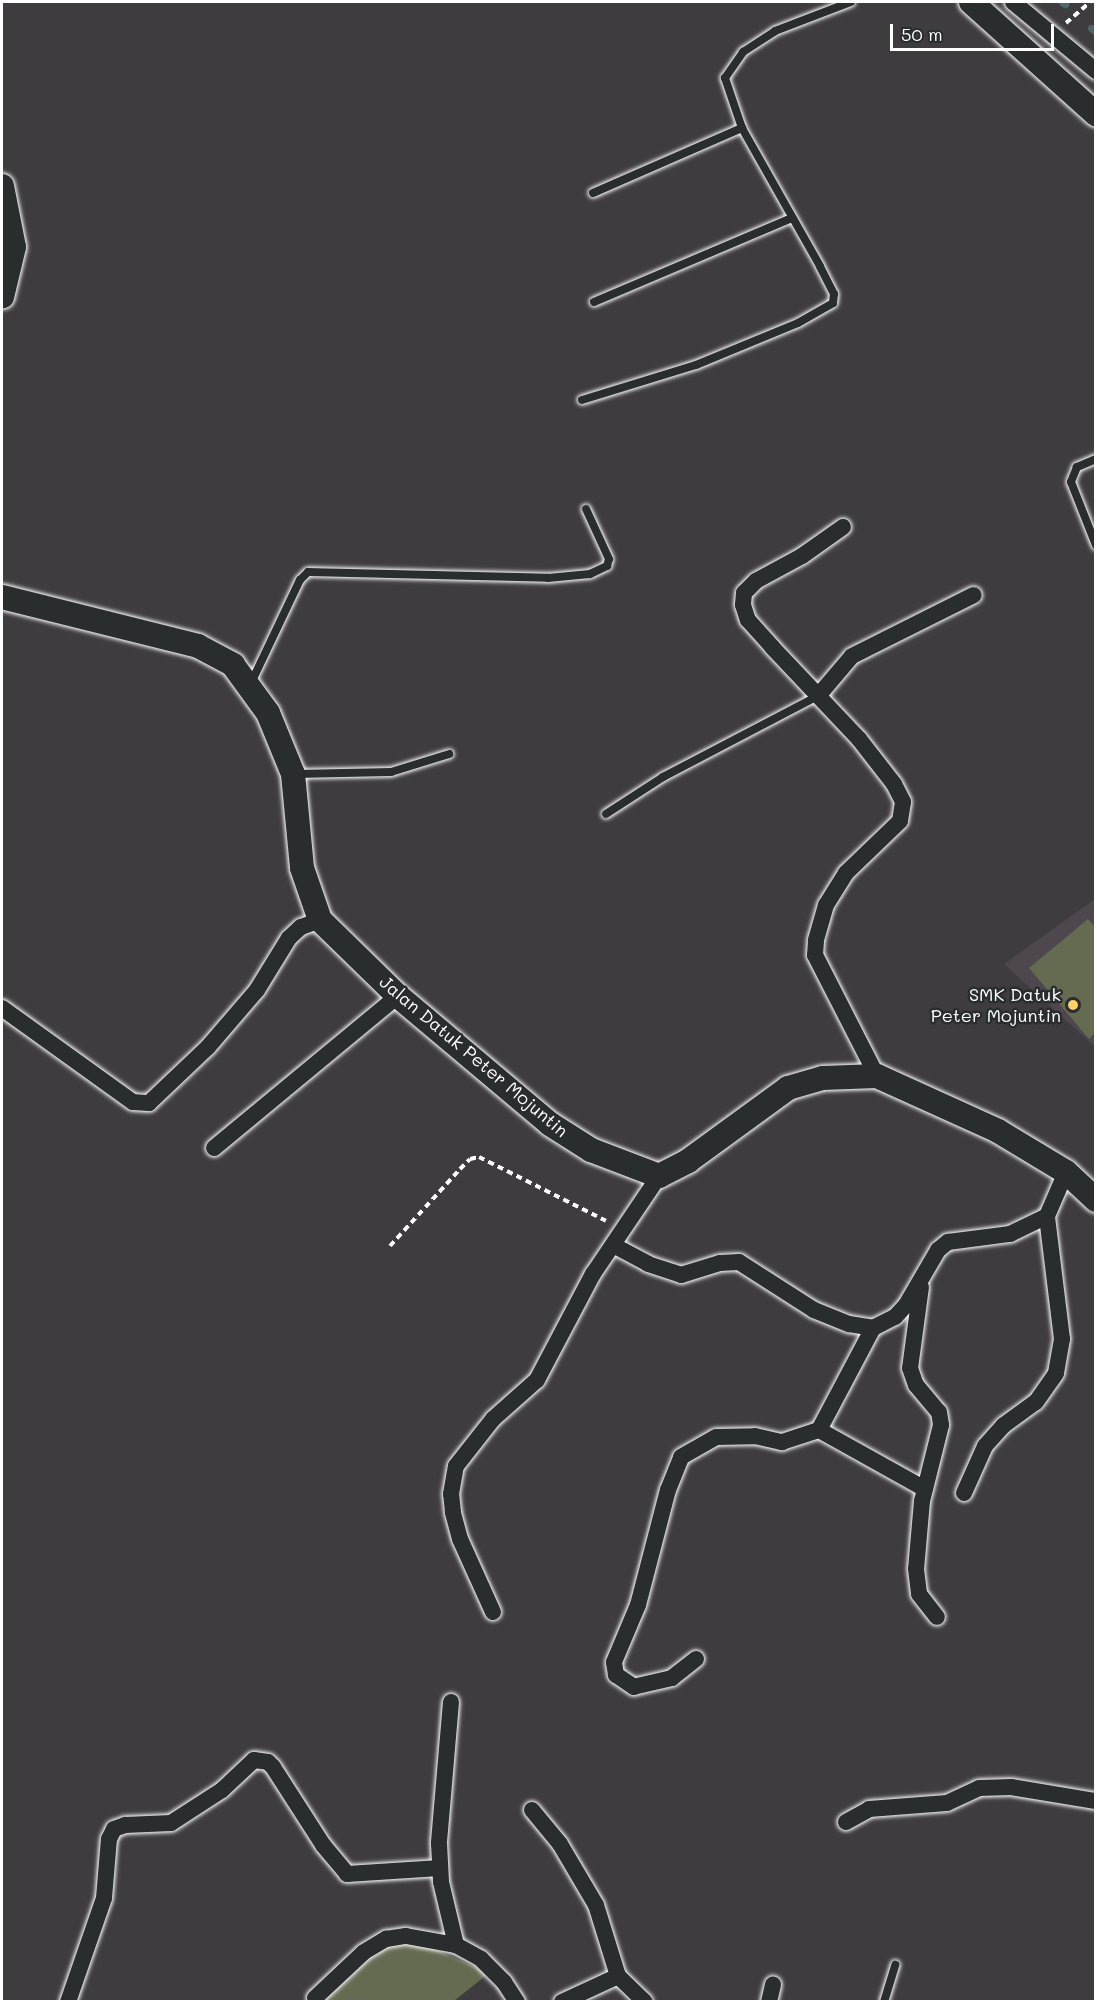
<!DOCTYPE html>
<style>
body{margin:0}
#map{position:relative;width:1097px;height:2003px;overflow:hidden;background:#3f3c40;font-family:Mali,sans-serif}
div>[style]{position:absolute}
.built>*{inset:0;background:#4e474d}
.green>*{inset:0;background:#656b51}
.stream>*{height:7px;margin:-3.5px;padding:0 3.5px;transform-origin:3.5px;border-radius:3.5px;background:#4c686f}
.path>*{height:4px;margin-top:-2px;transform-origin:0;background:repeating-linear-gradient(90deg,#fff 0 6px,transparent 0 10.5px)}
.roads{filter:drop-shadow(0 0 2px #fff) drop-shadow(0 0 2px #fff)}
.lane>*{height:8px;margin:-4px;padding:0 4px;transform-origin:4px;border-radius:4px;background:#2a2d2e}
.street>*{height:16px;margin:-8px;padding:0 8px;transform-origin:8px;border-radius:8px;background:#2a2d2e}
.secondary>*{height:24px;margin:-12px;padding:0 12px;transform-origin:12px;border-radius:12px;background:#2a2d2e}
.dots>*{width:16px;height:16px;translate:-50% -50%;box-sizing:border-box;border:3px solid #2a2d2e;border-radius:50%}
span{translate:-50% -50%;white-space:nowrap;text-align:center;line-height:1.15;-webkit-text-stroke:5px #2a2d2e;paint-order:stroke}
.poi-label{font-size:18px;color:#fff}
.right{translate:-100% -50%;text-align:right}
.street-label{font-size:18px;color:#fff}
.frame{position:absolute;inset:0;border:3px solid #fff;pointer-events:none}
.scale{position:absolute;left:890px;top:24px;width:164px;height:27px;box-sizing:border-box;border:3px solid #fff;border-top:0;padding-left:8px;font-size:18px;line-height:21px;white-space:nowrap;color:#fff;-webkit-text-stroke:4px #2a2d2e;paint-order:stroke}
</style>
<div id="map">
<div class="built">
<div style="clip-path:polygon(1095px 899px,1095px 1047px,1004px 964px)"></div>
</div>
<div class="green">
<div style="clip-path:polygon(1088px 919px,1096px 928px,1095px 1033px,1089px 1039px,1029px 968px)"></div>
<div style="clip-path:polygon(387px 1942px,422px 1944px,489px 1973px,454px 2001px,319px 2002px)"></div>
</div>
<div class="stream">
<div style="left:1062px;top:2px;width:4px;rotate:34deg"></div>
<div style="left:1091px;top:28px;width:6px;rotate:39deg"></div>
</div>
<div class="path">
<div style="left:1066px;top:23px;width:32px;rotate:-41deg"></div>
<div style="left:390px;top:1246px;width:104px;rotate:-47.7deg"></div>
<div style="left:460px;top:1169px;width:14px;rotate:-45deg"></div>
<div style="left:470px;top:1159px;width:9px;rotate:-13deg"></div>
<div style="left:479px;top:1157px;width:142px;rotate:26.7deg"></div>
</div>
<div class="roads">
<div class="lane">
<div style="left:593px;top:193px;width:163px;rotate:-23.6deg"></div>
<div style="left:594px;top:302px;width:213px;rotate:-23deg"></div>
<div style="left:582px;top:400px;width:119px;rotate:-17.1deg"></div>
<div style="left:696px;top:365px;width:110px;rotate:-22.4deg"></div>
<div style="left:798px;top:323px;width:40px;rotate:-29.7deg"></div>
<div style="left:833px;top:303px;width:9px;rotate:-84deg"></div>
<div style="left:834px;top:294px;width:31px;rotate:-117deg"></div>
<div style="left:820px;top:266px;width:159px;rotate:-119.5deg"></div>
<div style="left:742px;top:128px;width:53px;rotate:-108.8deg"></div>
<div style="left:725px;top:78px;width:32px;rotate:-55deg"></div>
<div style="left:743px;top:52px;width:38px;rotate:-33deg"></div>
<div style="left:775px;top:31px;width:81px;rotate:-20.9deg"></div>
<div style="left:1096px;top:459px;width:21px;rotate:157deg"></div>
<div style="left:1077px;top:467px;width:16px;rotate:112deg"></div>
<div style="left:1071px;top:482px;width:68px;rotate:68.4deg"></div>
<div style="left:251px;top:683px;width:114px;rotate:-64.6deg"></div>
<div style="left:300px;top:580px;width:11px;rotate:-45deg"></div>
<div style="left:308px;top:572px;width:240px;rotate:1.4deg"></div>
<div style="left:548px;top:578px;width:42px;rotate:-5.4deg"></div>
<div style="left:590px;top:574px;width:19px;rotate:-25deg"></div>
<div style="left:607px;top:566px;width:7px;rotate:-74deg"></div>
<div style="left:609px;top:559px;width:55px;rotate:-114.7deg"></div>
<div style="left:296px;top:774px;width:95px;rotate:-1.2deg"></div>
<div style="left:391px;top:772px;width:61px;rotate:-17.2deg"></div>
<div style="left:606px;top:814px;width:68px;rotate:-33deg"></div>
<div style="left:663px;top:777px;width:175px;rotate:-27.6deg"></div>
<div style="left:884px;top:2002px;width:39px;rotate:-73deg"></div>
</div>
<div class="street">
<div style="left:1013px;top:2px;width:108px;rotate:39.7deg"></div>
<div style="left:843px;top:527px;width:50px;rotate:144.7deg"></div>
<div style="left:802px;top:556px;width:52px;rotate:151.5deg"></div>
<div style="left:756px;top:581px;width:17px;rotate:135deg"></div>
<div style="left:744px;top:593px;width:12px;rotate:95deg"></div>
<div style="left:743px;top:605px;width:16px;rotate:72deg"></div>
<div style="left:748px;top:620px;width:36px;rotate:48deg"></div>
<div style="left:772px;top:647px;width:127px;rotate:46.6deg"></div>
<div style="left:859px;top:739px;width:57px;rotate:52.1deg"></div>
<div style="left:894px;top:784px;width:20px;rotate:63deg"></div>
<div style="left:903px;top:802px;width:19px;rotate:99deg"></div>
<div style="left:900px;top:821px;width:75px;rotate:136.1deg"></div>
<div style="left:846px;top:873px;width:38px;rotate:122deg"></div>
<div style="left:826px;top:905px;width:37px;rotate:106deg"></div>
<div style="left:816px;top:941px;width:14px;rotate:94deg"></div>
<div style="left:815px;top:955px;width:136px;rotate:62.9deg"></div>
<div style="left:818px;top:696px;width:52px;rotate:-49.6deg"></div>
<div style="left:852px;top:656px;width:136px;rotate:-26.6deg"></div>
<div style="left:2px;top:1008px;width:161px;rotate:35.7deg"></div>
<div style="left:133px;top:1102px;width:16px;rotate:4deg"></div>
<div style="left:149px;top:1103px;width:81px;rotate:-43.5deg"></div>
<div style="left:208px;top:1047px;width:75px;rotate:-49.3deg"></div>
<div style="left:257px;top:990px;width:61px;rotate:-58.4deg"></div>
<div style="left:289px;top:938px;width:16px;rotate:-43deg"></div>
<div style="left:301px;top:927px;width:20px;rotate:-20deg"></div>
<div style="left:214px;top:1148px;width:239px;rotate:-39.6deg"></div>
<div style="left:613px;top:1245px;width:40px;rotate:28deg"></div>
<div style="left:648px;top:1264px;width:35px;rotate:18deg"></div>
<div style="left:681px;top:1275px;width:41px;rotate:-17.1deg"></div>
<div style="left:720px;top:1263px;width:19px;rotate:-3deg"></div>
<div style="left:739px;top:1262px;width:89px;rotate:32.6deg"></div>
<div style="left:814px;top:1310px;width:38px;rotate:22deg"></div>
<div style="left:849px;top:1324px;width:24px;rotate:9deg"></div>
<div style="left:873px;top:1328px;width:25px;rotate:-27deg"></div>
<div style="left:895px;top:1317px;width:16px;rotate:-47deg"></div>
<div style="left:906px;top:1305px;width:64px;rotate:-59.8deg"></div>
<div style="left:938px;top:1250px;width:13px;rotate:-39deg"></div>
<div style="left:948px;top:1242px;width:63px;rotate:-7.4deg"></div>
<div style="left:1010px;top:1234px;width:41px;rotate:-25.9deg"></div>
<div style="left:1047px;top:1216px;width:48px;rotate:-66.6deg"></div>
<div style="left:921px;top:1287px;width:82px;rotate:97.7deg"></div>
<div style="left:910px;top:1368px;width:18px;rotate:71deg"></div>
<div style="left:916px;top:1385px;width:35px;rotate:50deg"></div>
<div style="left:939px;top:1412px;width:13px;rotate:81deg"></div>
<div style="left:941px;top:1425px;width:78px;rotate:104deg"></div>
<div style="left:922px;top:1501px;width:68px;rotate:95deg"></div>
<div style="left:916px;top:1569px;width:25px;rotate:83deg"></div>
<div style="left:919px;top:1594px;width:29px;rotate:52deg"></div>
<div style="left:819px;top:1430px;width:115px;rotate:-62.1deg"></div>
<div style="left:964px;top:1493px;width:51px;rotate:-65.9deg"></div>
<div style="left:985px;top:1446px;width:28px;rotate:-48deg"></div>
<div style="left:1004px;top:1425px;width:39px;rotate:-36deg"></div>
<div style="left:1036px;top:1402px;width:35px;rotate:-55deg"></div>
<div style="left:1056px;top:1373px;width:35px;rotate:-80deg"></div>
<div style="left:1062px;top:1339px;width:124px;rotate:-97deg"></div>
<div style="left:493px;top:1612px;width:80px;rotate:-114.3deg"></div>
<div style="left:460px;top:1539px;width:28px;rotate:-105deg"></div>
<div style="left:453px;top:1512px;width:18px;rotate:-96deg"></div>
<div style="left:451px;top:1494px;width:28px;rotate:-80deg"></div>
<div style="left:456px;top:1466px;width:60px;rotate:-51.8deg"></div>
<div style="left:493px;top:1419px;width:59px;rotate:-41.6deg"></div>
<div style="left:537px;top:1380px;width:120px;rotate:-62.2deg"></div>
<div style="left:593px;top:1274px;width:118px;rotate:-56deg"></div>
<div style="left:696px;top:1659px;width:31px;rotate:142deg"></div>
<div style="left:672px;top:1678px;width:39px;rotate:167deg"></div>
<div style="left:634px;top:1687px;width:22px;rotate:-146deg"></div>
<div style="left:616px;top:1675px;width:13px;rotate:-99deg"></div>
<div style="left:614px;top:1662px;width:62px;rotate:-67.2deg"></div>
<div style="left:638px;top:1605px;width:119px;rotate:-75.4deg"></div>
<div style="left:668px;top:1490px;width:35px;rotate:-68deg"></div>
<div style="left:681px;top:1457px;width:40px;rotate:-29.7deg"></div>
<div style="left:716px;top:1437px;width:39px;rotate:-1deg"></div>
<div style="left:755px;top:1436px;width:28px;rotate:13deg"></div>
<div style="left:782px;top:1442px;width:39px;rotate:-18deg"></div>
<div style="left:819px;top:1430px;width:121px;rotate:29.1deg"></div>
<div style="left:451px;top:1702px;width:142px;rotate:94.9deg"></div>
<div style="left:439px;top:1843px;width:39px;rotate:87deg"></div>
<div style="left:441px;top:1882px;width:65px;rotate:76.6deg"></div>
<div style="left:532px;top:1810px;width:44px;rotate:50.5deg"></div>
<div style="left:560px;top:1844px;width:71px;rotate:59.5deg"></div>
<div style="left:596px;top:1905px;width:74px;rotate:72.8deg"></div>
<div style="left:618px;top:1976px;width:37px;rotate:44deg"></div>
<div style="left:846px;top:1822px;width:26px;rotate:-29deg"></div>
<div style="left:869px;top:1809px;width:78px;rotate:-4.4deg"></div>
<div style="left:947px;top:1803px;width:35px;rotate:-25deg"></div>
<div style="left:979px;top:1788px;width:32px;rotate:-2deg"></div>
<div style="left:1011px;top:1787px;width:86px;rotate:9.4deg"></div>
<div style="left:315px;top:1998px;width:67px;rotate:-43.2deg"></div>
<div style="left:364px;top:1952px;width:26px;rotate:-31deg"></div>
<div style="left:386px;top:1939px;width:20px;rotate:-9deg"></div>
<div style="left:406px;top:1936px;width:51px;rotate:10.2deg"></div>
<div style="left:456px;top:1945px;width:29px;rotate:29deg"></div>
<div style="left:481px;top:1959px;width:33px;rotate:45deg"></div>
<div style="left:504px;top:1982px;width:24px;rotate:57deg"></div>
<div style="left:68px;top:2002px;width:110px;rotate:-70.9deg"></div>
<div style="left:104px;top:1898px;width:59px;rotate:-85.2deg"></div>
<div style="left:109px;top:1839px;width:11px;rotate:-63deg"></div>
<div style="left:114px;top:1829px;width:12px;rotate:-20deg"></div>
<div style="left:125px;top:1825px;width:46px;rotate:-2.5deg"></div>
<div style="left:171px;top:1823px;width:61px;rotate:-32.9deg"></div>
<div style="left:222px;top:1790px;width:44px;rotate:-43.2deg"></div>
<div style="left:254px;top:1760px;width:14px;rotate:8deg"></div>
<div style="left:268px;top:1762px;width:7px;rotate:45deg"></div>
<div style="left:273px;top:1767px;width:93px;rotate:57.3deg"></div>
<div style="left:323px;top:1845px;width:38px;rotate:50deg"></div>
<div style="left:347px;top:1874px;width:93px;rotate:-3.7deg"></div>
<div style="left:562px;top:2002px;width:62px;rotate:-24.9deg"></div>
<div style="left:769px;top:2002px;width:18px;rotate:-77deg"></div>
</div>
<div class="secondary">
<div style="left:971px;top:2px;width:168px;rotate:41.9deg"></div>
<div style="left:2px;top:186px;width:62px;rotate:78.9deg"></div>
<div style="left:14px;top:247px;width:51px;rotate:103.5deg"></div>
<div style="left:2px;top:597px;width:202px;rotate:14deg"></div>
<div style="left:198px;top:646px;width:40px;rotate:28deg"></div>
<div style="left:233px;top:665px;width:59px;rotate:53.9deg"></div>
<div style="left:268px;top:713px;width:66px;rotate:67.7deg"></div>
<div style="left:293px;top:774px;width:94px;rotate:84.5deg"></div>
<div style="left:302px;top:868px;width:55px;rotate:70.9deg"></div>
<div style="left:320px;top:920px;width:109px;rotate:44.3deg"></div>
<div style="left:398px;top:996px;width:199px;rotate:40.1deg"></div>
<div style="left:550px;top:1124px;width:49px;rotate:32.4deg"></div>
<div style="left:591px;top:1150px;width:73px;rotate:20.9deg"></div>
<div style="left:659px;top:1176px;width:33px;rotate:-27deg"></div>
<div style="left:688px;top:1161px;width:124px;rotate:-36.1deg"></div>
<div style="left:788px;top:1088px;width:36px;rotate:-16deg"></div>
<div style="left:823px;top:1078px;width:54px;rotate:-2.1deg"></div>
<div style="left:877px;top:1076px;width:133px;rotate:24.4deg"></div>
<div style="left:998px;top:1131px;width:79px;rotate:31.1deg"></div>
<div style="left:1066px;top:1172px;width:41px;rotate:43deg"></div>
</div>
</div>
<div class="dots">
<div style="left:1073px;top:1005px;background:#ffd166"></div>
</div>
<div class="poi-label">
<span class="right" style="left:1061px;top:1005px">SMK Datuk<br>Peter Mojuntin</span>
</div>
<div class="street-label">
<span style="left:474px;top:1056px;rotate:40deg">Jalan Datuk Peter Mojuntin</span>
</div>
<div class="frame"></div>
<div class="scale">50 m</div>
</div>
